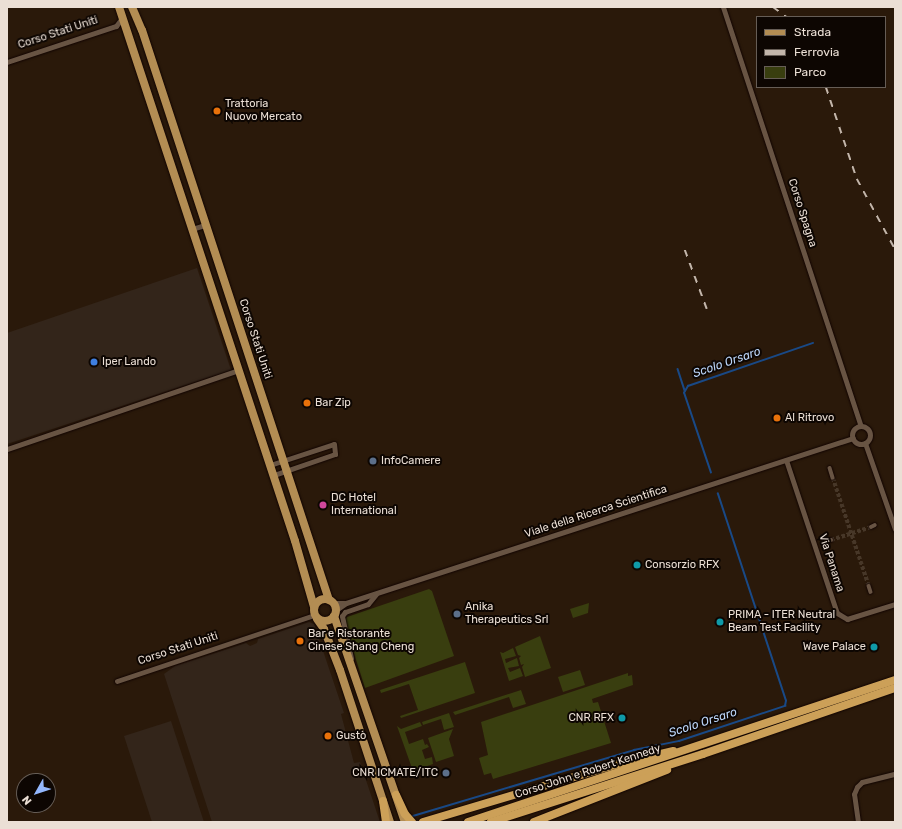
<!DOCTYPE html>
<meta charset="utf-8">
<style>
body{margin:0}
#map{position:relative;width:902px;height:829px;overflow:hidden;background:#2a190a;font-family:Rubik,sans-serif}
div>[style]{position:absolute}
.commercial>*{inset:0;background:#33251a}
.green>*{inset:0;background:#393e0f}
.stream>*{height:1.5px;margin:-0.75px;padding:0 0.75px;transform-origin:0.75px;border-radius:0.75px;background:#194986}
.pedestrian-tunnel>*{height:3.5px;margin-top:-1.75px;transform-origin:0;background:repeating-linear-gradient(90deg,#473728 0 3.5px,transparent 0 5.5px)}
.roads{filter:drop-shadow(0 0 1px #110400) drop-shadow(0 0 1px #110400)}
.pedestrian>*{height:3.5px;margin:-1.75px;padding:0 1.75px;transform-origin:1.75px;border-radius:1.75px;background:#685443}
.minor>*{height:5px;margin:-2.5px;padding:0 2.5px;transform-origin:2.5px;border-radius:2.5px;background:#685443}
.minor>.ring{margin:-2.5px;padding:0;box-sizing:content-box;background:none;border:5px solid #685443;border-radius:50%}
.primary>*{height:8px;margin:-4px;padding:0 4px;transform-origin:4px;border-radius:4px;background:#b38d53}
.primary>.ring{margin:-4px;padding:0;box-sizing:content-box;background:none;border:8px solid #b38d53;border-radius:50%}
.trunk>*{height:8px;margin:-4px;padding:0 4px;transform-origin:4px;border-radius:4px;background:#cca058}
.rail>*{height:1.5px;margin-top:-0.75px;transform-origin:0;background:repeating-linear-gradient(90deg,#c3b6ab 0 7px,transparent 0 14px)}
.dots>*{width:11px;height:11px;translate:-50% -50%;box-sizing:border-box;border:2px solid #0d0602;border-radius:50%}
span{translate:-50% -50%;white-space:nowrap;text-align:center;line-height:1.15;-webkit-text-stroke:4px #0d0602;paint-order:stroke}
.street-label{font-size:11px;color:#ebdfd5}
.poi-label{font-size:11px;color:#ebdfd5}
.left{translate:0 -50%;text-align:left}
.right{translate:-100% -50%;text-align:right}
.water-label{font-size:12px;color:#bbd5f9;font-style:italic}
.frame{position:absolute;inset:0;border:8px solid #ebdfd5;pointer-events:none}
.legend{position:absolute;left:756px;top:16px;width:130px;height:72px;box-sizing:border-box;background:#0d0602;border:1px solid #665d56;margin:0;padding:5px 7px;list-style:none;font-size:12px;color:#ebdfd5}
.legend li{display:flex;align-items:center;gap:8px;height:20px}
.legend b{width:20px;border:1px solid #665d56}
.north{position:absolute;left:16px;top:773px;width:40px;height:40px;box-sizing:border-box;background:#0d0602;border:1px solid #665d56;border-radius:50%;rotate:231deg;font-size:11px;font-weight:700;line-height:16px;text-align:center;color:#ebdfd5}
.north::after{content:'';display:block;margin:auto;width:14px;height:18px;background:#93b7fd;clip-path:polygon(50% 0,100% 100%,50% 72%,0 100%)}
</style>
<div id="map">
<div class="commercial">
<div style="clip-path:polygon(197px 268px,231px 370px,7px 444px,7px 333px)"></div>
<div style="clip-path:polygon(309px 622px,314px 624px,344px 713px,341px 714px,354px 763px,360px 762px,380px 822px,212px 822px,164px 674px,175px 666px,246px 643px,250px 646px,257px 643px,258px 639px)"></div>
<div style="clip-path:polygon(171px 721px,204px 822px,152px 822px,124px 736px)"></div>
</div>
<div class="green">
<div style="clip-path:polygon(429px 589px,432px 591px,454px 656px,365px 688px,344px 622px,347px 617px)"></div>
<div style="clip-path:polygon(589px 603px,588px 613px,573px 618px,570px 609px)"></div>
<div style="clip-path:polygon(540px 636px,551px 668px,525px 677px,522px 667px,524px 664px,521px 665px,519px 658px,521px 656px,518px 655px,515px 647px)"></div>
<div style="clip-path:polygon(513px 648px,516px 656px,505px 659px,506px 663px,517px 658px,519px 666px,508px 668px,510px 672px,520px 668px,523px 676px,509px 681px,500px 652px,503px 653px)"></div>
<div style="clip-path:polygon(465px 662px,475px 693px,401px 718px,400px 716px,418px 710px,409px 684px,381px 693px,380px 690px)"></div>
<div style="clip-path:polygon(580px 670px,585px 685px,563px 692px,558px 677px)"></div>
<div style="clip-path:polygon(628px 673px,628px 676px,632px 675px,633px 685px,592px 699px,593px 703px,598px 702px,611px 743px,493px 779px,491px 773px,484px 775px,479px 758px,488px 755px,481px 722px)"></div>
<div style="clip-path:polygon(521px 690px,526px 704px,513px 708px,509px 697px,455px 715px,453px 712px)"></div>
<div style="clip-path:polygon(449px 713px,454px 727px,444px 730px,441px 719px,423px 725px,422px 722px)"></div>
<div style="clip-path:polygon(420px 722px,422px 726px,405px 732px,409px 744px,423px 739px,425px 745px,427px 744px,429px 747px,422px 750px,425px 759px,432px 757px,433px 764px,413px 771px,397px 726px,401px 729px)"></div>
<div style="clip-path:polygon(453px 729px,449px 739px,454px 756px,436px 762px,428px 738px)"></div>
</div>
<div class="stream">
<div style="left:678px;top:369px;width:23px;rotate:72deg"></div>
<div style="left:711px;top:473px;width:84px;rotate:-108.6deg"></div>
<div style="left:684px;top:393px;width:8px;rotate:-60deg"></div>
<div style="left:688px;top:386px;width:132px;rotate:-19deg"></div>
<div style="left:413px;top:816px;width:231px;rotate:-16.6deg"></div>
<div style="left:634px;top:750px;width:46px;rotate:-11.3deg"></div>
<div style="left:679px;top:741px;width:112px;rotate:-18.3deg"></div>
<div style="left:785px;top:706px;width:5px;rotate:-79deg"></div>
<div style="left:786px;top:701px;width:218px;rotate:-108.2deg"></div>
</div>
<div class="pedestrian-tunnel">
<div style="left:833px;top:478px;width:114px;rotate:71.6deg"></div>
<div style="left:831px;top:540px;width:42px;rotate:-18deg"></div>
</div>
<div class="roads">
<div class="pedestrian">
<div style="left:830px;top:468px;width:10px;rotate:73deg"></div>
<div style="left:871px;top:527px;width:4px;rotate:-27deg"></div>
<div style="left:827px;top:541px;width:4px;rotate:-14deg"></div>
<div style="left:869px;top:586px;width:6px;rotate:72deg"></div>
</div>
<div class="minor">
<div style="left:723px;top:7px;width:441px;rotate:71.8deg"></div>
<div style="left:7px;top:62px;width:115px;rotate:-18.3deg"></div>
<div style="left:116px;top:26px;width:10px;rotate:-53deg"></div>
<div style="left:192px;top:229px;width:14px;rotate:-17deg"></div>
<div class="ring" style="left:852px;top:426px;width:13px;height:13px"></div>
<div style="left:865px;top:443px;width:91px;rotate:70.8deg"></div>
<div style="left:7px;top:449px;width:245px;rotate:-18.8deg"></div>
<div style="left:786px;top:460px;width:161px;rotate:71.6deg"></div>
<div style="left:837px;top:613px;width:12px;rotate:31deg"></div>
<div style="left:847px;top:619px;width:50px;rotate:-17.4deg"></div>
<div style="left:270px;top:465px;width:67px;rotate:-18.2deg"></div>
<div style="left:334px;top:444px;width:10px;rotate:84deg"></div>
<div style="left:335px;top:454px;width:65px;rotate:161deg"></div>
<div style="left:333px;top:603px;width:12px"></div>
<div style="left:336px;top:610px;width:12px;rotate:-35deg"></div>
<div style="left:346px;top:603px;width:533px;rotate:-18.03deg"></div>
<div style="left:351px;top:658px;width:43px;rotate:-102.1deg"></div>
<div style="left:342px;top:616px;width:5px;rotate:-53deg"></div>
<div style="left:345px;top:612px;width:24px;rotate:-19deg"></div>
<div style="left:368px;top:604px;width:13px;rotate:-51deg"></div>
<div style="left:117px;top:681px;width:208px;rotate:-18.5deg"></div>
<div style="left:858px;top:822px;width:28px;rotate:-98deg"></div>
<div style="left:854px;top:794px;width:8px;rotate:-67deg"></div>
<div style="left:857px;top:787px;width:7px;rotate:-45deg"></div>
<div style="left:862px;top:782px;width:34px;rotate:-14deg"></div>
</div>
<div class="primary">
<div style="left:119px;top:7px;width:562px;rotate:71.76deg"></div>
<div style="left:295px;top:541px;width:69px;rotate:73.9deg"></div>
<div style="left:132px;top:7px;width:25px;rotate:67deg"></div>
<div style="left:142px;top:30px;width:600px;rotate:71.84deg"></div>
<div class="ring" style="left:314px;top:599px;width:14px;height:14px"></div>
<div style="left:334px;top:616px;width:218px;rotate:71deg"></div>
<div style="left:317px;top:619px;width:12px;rotate:55deg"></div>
<div style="left:324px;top:629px;width:44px;rotate:68.7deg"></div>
<div style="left:340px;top:670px;width:160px;rotate:71.8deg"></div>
</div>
<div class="trunk">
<div style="left:396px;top:795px;width:21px;rotate:65deg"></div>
<div style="left:405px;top:814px;width:11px;rotate:49deg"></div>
<div style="left:383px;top:801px;width:21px;rotate:82deg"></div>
<div style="left:423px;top:822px;width:199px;rotate:-16.6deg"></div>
<div style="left:614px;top:765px;width:61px;rotate:-13.3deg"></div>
<div style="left:468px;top:822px;width:450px;rotate:-18.4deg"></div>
<div style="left:491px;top:822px;width:223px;rotate:-17.8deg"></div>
<div style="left:703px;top:754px;width:203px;rotate:-19deg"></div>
<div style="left:534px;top:822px;width:143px;rotate:-21.4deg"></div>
</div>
</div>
<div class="rail">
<div style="left:773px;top:7px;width:17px;rotate:36deg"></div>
<div style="left:826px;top:87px;width:97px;rotate:71.4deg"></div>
<div style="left:857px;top:179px;width:80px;rotate:61.5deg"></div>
<div style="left:685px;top:250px;width:63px;rotate:69.6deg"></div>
</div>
<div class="dots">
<div style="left:217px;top:111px;background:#e8710a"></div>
<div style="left:94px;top:362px;background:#3f7fe0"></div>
<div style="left:307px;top:403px;background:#e8710a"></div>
<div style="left:777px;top:418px;background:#e8710a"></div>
<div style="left:373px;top:461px;background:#5c6f8a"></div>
<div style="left:323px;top:505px;background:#d1479c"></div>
<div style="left:637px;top:565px;background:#0f9aa8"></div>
<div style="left:457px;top:614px;background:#5c6f8a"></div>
<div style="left:720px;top:622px;background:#0f9aa8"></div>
<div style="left:300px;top:641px;background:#e8710a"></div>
<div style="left:874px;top:647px;background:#0f9aa8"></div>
<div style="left:622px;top:718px;background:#0f9aa8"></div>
<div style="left:328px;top:736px;background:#e8710a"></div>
<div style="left:446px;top:773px;background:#5c6f8a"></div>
</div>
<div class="street-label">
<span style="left:58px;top:33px;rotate:-18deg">Corso Stati Uniti</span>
<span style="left:802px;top:213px;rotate:72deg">Corso Spagna</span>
<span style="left:255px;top:339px;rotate:72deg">Corso Stati Uniti</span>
<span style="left:596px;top:512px;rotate:-18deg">Viale della Ricerca Scientifica</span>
<span style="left:831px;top:563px;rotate:72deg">Via Panama</span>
<span style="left:178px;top:649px;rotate:-18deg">Corso Stati Uniti</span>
<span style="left:588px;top:772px;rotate:-18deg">Corso John e Robert Kennedy</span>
</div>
<div class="poi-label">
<span class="left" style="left:225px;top:111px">Trattoria<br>Nuovo Mercato</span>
<span class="left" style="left:102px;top:362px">Iper Lando</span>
<span class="left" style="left:315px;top:403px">Bar Zip</span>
<span class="left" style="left:785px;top:418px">Al Ritrovo</span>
<span class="left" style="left:381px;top:461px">InfoCamere</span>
<span class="left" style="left:331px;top:505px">DC Hotel<br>International</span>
<span class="left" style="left:645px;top:565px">Consorzio RFX</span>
<span class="left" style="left:465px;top:614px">Anika<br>Therapeutics Srl</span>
<span class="left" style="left:728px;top:622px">PRIMA - ITER Neutral<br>Beam Test Facility</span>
<span class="left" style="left:308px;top:641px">Bar e Ristorante<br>Cinese Shang Cheng</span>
<span class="right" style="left:866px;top:647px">Wave Palace</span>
<span class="right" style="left:614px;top:718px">CNR RFX</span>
<span class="left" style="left:336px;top:736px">Gustò</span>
<span class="right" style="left:438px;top:773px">CNR ICMATE/ITC</span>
</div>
<div class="water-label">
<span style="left:727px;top:363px;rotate:-19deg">Scolo Orsaro</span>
<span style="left:703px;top:723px;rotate:-18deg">Scolo Orsaro</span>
</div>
<div class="frame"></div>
<ul class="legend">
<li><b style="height:5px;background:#b38d53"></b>Strada</li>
<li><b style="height:5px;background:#c3b6ab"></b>Ferrovia</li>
<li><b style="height:11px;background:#393e0f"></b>Parco</li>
</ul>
<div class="north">N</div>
</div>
